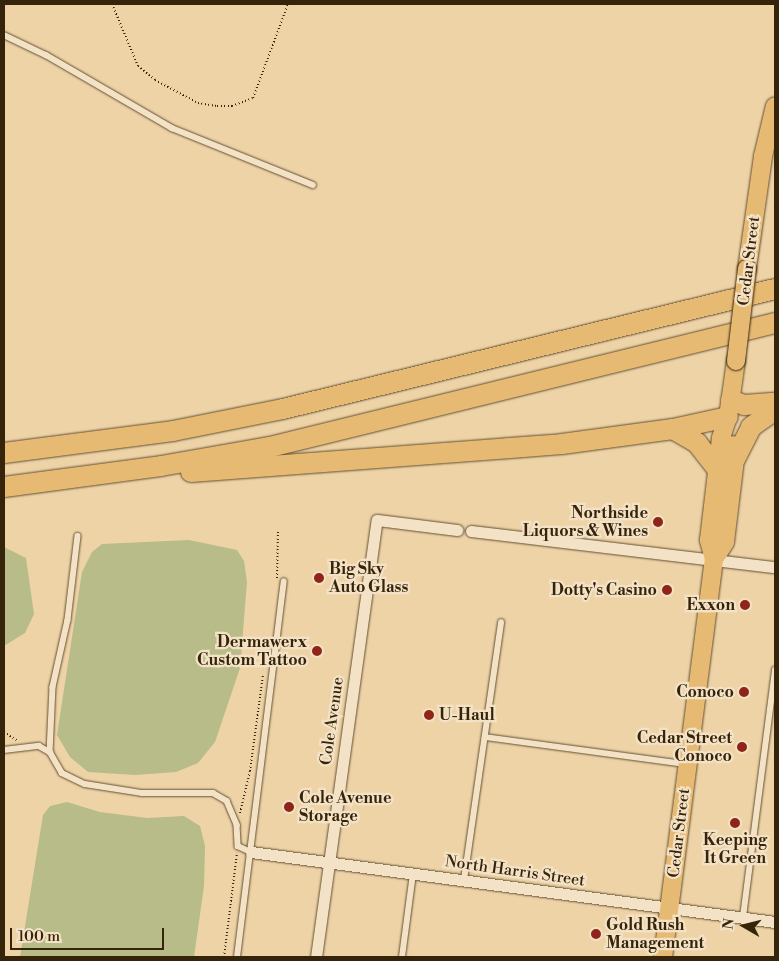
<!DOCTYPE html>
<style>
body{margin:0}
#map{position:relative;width:779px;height:961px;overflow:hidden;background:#eed3a7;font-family:"Libre Bodoni",serif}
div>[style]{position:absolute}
.green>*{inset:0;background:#b7bc88}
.path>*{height:2px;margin-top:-1px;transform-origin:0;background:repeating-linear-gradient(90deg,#35240a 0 1px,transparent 0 3.5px)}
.roads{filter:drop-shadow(0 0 1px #635031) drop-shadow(0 0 1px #635031)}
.lane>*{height:5.5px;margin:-2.75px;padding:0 2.75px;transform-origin:2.75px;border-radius:2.75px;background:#f4e2c6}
.street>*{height:11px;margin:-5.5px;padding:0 5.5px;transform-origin:5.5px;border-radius:5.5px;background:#f4e2c6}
.primary>*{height:18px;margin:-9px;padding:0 9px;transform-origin:9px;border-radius:9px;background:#e7ba74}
.highway>*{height:20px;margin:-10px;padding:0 10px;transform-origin:10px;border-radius:10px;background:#e7ba74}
.bridges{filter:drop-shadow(0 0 1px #35240a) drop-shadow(0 0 1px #35240a)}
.primary-bridge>*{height:18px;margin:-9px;padding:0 9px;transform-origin:9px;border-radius:9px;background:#e7ba74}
.dots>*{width:14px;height:14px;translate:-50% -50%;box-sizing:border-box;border:2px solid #f4e2c6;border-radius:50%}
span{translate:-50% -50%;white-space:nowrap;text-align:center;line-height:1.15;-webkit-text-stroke:4.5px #f4e2c6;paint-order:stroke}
.street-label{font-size:16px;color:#35240a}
.poi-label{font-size:16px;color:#35240a;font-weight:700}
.right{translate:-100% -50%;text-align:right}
.left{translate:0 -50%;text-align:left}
.frame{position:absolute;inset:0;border:5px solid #35240a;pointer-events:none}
.north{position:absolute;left:719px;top:901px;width:50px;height:50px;-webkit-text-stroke:4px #f4e2c6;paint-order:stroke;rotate:278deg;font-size:14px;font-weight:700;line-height:20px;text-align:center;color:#35240a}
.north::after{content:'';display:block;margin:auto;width:18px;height:22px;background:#35240a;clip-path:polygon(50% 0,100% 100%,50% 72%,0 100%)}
.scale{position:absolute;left:10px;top:928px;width:154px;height:22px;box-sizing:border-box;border:2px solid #35240a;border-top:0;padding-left:6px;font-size:15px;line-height:18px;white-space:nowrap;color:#35240a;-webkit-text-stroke:4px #f4e2c6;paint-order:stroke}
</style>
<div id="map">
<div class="green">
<div style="clip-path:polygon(189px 540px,237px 550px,244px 561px,247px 582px,240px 668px,215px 742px,198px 763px,176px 772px,135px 775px,88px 772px,70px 757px,57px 735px,82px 572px,92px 552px,102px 544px)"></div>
<div style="clip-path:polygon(4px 547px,26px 558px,34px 614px,25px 633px,4px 646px)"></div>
<div style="clip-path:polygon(67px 802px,100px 812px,147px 818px,184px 816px,200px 826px,205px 846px,204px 886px,194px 957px,20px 957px,43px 815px,50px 806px)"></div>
</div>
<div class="path">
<div style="left:112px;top:4px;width:67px;rotate:67.2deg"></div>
<div style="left:138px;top:66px;width:22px;rotate:39deg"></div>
<div style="left:155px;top:80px;width:49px;rotate:28.1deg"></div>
<div style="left:198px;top:103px;width:19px;rotate:9deg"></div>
<div style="left:217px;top:106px;width:15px"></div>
<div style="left:232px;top:106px;width:22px;rotate:-21deg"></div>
<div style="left:253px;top:98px;width:100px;rotate:-69.6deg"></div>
<div style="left:277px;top:578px;width:46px;rotate:-88.8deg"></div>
<div style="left:4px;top:732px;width:17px;rotate:33deg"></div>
<div style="left:240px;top:813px;width:43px;rotate:-76.6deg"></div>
<div style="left:250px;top:771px;width:97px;rotate:-82.3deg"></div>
<div style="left:224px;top:957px;width:105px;rotate:-82.9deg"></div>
</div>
<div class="roads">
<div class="lane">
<div style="left:4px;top:35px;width:47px;rotate:25.5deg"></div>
<div style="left:46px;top:55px;width:146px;rotate:30.1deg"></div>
<div style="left:172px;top:128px;width:152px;rotate:22deg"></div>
<div style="left:78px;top:536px;width:85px;rotate:96.8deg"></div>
<div style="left:68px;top:620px;width:69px;rotate:102.6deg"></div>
<div style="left:53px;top:687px;width:65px;rotate:92.6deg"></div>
<div style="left:50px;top:752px;width:24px;rotate:60deg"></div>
<div style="left:62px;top:773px;width:25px;rotate:26deg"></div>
<div style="left:85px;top:784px;width:58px;rotate:9deg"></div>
<div style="left:142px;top:793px;width:71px"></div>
<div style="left:213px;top:793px;width:16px;rotate:30deg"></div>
<div style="left:227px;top:801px;width:26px;rotate:67deg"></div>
<div style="left:237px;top:825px;width:21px;rotate:87deg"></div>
<div style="left:238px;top:846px;width:14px;rotate:25deg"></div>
<div style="left:485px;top:737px;width:203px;rotate:7.7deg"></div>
<div style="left:4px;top:750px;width:35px;rotate:-7deg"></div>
<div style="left:39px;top:746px;width:13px;rotate:29deg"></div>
<div style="left:464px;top:880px;width:260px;rotate:-81.8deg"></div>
<div style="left:743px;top:917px;width:249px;rotate:-82.6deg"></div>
<div style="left:237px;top:957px;width:378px;rotate:-82.9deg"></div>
<div style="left:402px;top:957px;width:85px;rotate:-82.5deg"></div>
</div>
<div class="street">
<div style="left:471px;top:531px;width:306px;rotate:6.8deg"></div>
<div style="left:251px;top:852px;width:529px;rotate:7.61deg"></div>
<div style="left:316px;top:957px;width:441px;rotate:-82.1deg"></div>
<div style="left:377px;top:520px;width:81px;rotate:7.1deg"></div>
</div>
<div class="primary">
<div style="left:747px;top:269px;width:114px;rotate:-81.9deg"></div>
<div style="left:763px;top:156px;width:51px;rotate:-76.5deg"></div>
<div style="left:714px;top:559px;width:20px;rotate:-57deg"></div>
<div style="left:725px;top:542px;width:84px;rotate:-83.1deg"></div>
<div style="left:735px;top:459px;width:14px;rotate:-98deg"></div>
<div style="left:663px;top:957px;width:401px;rotate:-82.7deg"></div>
<div style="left:714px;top:559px;width:20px;rotate:-105deg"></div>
<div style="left:709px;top:540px;width:103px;rotate:-83.3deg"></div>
<div style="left:721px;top:438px;width:22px;rotate:-72deg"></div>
<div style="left:728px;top:417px;width:57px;rotate:-81.9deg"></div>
</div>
<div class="highway">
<div style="left:731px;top:400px;width:14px;rotate:21deg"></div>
<div style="left:744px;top:405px;width:31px;rotate:-4deg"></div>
<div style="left:673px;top:429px;width:28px;rotate:30deg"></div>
<div style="left:697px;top:443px;width:33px;rotate:52deg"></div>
<div style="left:4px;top:453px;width:170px;rotate:-7.4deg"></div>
<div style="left:173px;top:431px;width:112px;rotate:-11.3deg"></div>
<div style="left:283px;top:409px;width:506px;rotate:-13.71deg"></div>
<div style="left:735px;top:459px;width:36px;rotate:-63deg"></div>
<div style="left:751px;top:427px;width:29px;rotate:-35deg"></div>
<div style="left:191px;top:472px;width:372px;rotate:-4.3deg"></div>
<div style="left:562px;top:444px;width:112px;rotate:-7.7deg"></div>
<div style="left:673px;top:429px;width:56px;rotate:-12.3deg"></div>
<div style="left:4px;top:487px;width:158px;rotate:-7.6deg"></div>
<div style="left:161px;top:466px;width:111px;rotate:-9.9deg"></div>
<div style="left:270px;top:447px;width:520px;rotate:-13.8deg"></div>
</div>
</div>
<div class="bridges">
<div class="primary-bridge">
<div style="left:736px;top:361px;width:93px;rotate:-83.2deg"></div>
</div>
</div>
<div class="dots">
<div style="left:658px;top:522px;background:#8f2418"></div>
<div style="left:319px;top:578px;background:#8f2418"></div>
<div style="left:667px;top:590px;background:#8f2418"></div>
<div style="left:745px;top:605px;background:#8f2418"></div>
<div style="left:317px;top:651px;background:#8f2418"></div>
<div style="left:744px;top:692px;background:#8f2418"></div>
<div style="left:429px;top:715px;background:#8f2418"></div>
<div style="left:742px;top:747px;background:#8f2418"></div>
<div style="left:289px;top:807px;background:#8f2418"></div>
<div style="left:735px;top:823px;background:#8f2418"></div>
<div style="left:596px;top:934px;background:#8f2418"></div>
</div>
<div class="street-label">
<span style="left:749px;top:261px;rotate:-83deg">Cedar Street</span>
<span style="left:332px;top:721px;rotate:-82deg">Cole Avenue</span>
<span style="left:679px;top:833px;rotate:-83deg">Cedar Street</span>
<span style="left:515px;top:871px;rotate:8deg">North Harris Street</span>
</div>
<div class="poi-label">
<span class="right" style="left:648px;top:522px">Northside<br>Liquors &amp; Wines</span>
<span class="left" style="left:329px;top:578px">Big Sky<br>Auto Glass</span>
<span class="right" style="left:657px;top:590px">Dotty's Casino</span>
<span class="right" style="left:735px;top:605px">Exxon</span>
<span class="right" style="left:307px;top:651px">Dermawerx<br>Custom Tattoo</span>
<span class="right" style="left:734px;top:692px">Conoco</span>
<span class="left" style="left:439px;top:715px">U-Haul</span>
<span class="right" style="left:732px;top:747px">Cedar Street<br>Conoco</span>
<span class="left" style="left:299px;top:807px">Cole Avenue<br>Storage</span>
<span style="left:735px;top:849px">Keeping<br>It Green</span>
<span class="left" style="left:606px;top:934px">Gold Rush<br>Management</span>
</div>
<div class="frame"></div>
<div class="north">N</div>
<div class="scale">100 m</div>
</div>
